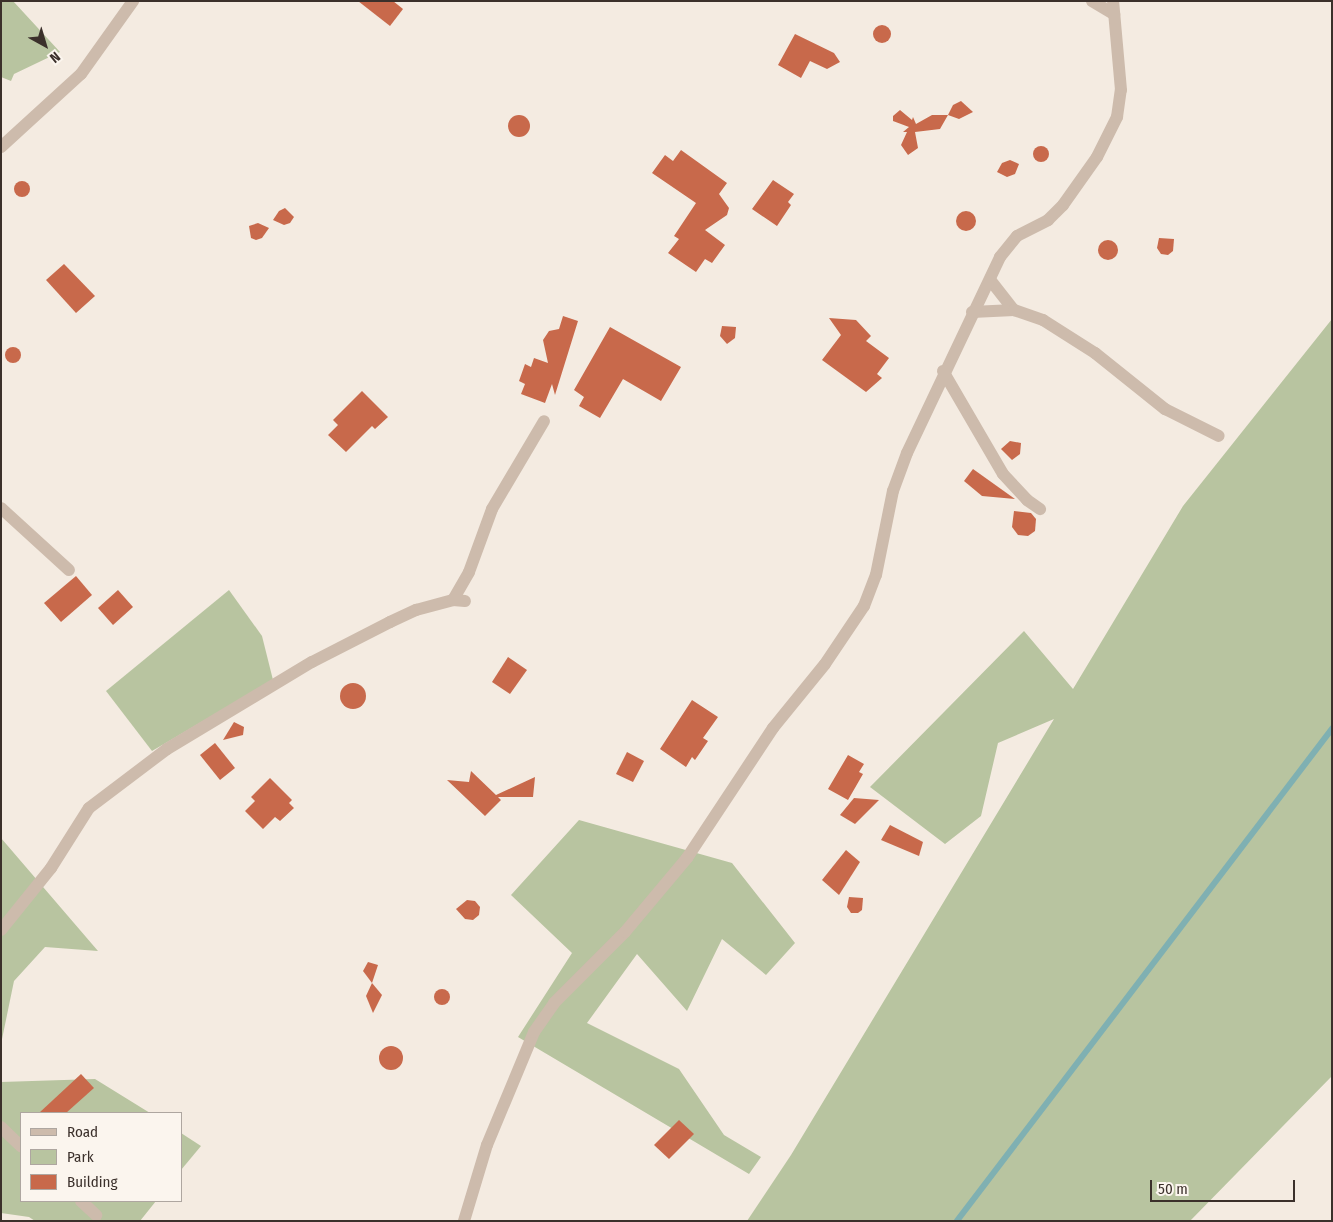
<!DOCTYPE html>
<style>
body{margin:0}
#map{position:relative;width:1333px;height:1222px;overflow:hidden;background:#f4ebe1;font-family:"Fira Sans Condensed",sans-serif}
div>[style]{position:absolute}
.green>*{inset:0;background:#b8c4a0}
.stream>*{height:5.5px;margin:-2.75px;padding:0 2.75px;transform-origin:2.75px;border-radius:2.75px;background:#7fb0b2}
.building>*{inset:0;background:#c8694b}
.round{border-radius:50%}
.street>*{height:12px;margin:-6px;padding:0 6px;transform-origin:6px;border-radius:6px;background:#cdbbac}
span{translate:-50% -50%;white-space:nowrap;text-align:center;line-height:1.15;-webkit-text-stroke:5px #fbf5ee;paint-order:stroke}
.frame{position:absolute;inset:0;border:2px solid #3b302b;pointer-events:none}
.legend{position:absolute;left:20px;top:1112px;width:162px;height:90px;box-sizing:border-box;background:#fbf5ee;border:1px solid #aea6a0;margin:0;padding:6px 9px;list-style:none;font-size:15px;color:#3b302b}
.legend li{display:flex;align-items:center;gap:10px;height:25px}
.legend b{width:25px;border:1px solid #aea6a0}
.north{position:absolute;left:20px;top:20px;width:50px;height:50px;-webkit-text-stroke:4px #fbf5ee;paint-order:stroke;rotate:141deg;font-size:14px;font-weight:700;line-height:20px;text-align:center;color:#3b302b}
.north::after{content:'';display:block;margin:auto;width:18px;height:22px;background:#3b302b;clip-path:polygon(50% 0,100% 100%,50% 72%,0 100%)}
.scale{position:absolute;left:1150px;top:1180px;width:145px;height:22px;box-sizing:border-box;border:2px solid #3b302b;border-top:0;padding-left:6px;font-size:15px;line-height:18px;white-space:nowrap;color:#3b302b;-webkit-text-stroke:4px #fbf5ee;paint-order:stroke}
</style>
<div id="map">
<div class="green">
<div style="clip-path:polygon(1px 1px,13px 1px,60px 52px,14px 74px,11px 81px,1px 77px)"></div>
<div style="clip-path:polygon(1332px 319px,1332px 1076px,1190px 1221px,747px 1221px,791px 1155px,1054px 719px,998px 743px,981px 816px,945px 844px,870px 787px,1024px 631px,1073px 689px,1183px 506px)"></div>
<div style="clip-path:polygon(229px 590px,262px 636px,273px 680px,152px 751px,106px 691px)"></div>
<div style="clip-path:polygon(579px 820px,732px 863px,795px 943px,766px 975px,722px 939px,687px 1011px,637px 954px,587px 1023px,679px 1069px,724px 1135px,761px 1157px,749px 1174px,518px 1037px,572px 953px,511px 895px)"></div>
<div style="clip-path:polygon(1px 838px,98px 951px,45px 947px,14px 981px,1px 1044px)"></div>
<div style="clip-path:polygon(95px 1079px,150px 1113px,21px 1113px,21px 1201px,156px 1201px,140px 1221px,35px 1221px,29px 1217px,1px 1213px,1px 1082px)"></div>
<div style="clip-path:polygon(181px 1133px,201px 1146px,181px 1170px)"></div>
</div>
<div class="stream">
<div style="left:957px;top:1221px;width:619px;rotate:-52.69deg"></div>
</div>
<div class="building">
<div style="clip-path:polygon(358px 1px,393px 1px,403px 9px,390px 26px)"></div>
<div class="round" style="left:873px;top:25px;width:18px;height:18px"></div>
<div style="clip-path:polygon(795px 34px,834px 53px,840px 62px,827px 69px,810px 61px,801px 78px,778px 65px)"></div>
<div style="clip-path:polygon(961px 101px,973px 112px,959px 119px,948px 115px,953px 105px)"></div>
<div style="clip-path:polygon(900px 110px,912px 120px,913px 117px,916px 124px,932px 115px,948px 115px,940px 129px,915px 132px,918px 148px,908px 155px,901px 145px,907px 132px,903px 132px,909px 127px,893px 121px,893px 116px)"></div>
<div class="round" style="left:508px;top:115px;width:22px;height:22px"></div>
<div class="round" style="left:1033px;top:146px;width:16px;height:16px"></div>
<div style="clip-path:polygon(681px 150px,727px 183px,719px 194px,729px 208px,727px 215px,705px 230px,725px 245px,712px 263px,705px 259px,696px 272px,668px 253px,679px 239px,674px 236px,696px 203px,652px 173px,665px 155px,673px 161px)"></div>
<div style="clip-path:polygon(1010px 160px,1019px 164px,1015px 174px,1007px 177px,997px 172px,1002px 163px)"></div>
<div style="clip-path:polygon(773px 180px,794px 194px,788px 202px,791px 205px,777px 226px,752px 209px)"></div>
<div class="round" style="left:14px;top:181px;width:16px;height:16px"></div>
<div style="clip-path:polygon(285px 208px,294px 217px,290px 223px,284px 225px,273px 220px,279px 211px)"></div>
<div class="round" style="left:956px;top:211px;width:20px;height:20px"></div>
<div style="clip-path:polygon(258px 223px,269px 228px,262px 238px,256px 240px,251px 238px,249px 226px)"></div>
<div style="clip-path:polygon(1159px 238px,1174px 239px,1173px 251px,1168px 255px,1161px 254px,1157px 248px)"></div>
<div class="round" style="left:1098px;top:240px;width:20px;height:20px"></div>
<div style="clip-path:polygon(64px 264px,95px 296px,76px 313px,46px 280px)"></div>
<div style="clip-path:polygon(563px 316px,578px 321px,555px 395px,552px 384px,545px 403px,521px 394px,525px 384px,519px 381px,525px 364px,531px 367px,534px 358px,548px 363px,543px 340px,549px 331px,559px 329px)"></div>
<div style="clip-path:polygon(829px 318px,856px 320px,871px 336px,866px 341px,889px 358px,877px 374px,882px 378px,866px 392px,822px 360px,841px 335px)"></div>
<div style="clip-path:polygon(722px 326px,736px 327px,735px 338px,727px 344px,720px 336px)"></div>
<div style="clip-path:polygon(610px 327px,681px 367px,661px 401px,623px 379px,600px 418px,579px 406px,584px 397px,574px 390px)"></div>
<div class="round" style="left:5px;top:347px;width:16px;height:16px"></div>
<div style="clip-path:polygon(362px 391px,388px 417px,375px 429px,372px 426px,346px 452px,328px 435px,338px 425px,333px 420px)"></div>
<div style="clip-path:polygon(1010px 441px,1021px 443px,1020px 454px,1012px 460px,1001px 449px)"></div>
<div style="clip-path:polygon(973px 469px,1015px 499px,982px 496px,964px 481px)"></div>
<div style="clip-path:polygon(1014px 511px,1031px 513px,1036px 519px,1035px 531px,1028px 536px,1018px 535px,1012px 527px)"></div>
<div style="clip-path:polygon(76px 576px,92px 595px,61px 622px,44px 603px)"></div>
<div style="clip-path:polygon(118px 590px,133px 607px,113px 625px,98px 608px)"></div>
<div style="clip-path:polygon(508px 657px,527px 670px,510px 694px,492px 682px)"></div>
<div class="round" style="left:340px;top:683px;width:26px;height:26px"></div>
<div style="clip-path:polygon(692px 700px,718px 717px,703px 738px,708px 741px,695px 760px,692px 757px,686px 767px,660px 749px)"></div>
<div style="clip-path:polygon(234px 722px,244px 727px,243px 735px,223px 740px)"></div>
<div style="clip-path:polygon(215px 743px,235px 768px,220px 780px,200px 755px)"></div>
<div style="clip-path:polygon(627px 752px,644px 761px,633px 782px,616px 774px)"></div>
<div style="clip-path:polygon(848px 755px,864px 764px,859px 772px,863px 774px,848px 800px,828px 789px)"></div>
<div style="clip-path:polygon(471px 771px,496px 795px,535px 777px,533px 797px,498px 797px,501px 800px,485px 816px,447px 780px,469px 782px)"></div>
<div style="clip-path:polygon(270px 778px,292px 800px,289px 803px,294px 808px,280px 821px,275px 817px,263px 829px,245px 811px,255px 801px,251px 797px)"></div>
<div style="clip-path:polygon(854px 798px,879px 800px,855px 824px,840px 815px)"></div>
<div style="clip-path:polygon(890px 825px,923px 842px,919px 856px,881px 840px)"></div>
<div style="clip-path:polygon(846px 850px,860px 862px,839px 895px,822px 880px)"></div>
<div style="clip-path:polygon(849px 897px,863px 898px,862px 910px,858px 913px,851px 913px,847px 907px)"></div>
<div style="clip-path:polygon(467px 900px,475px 901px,480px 907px,479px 915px,473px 920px,465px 919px,456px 909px)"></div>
<div style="clip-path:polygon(368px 962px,378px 965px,372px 983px,363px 971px)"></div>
<div style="clip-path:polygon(372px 983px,382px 995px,373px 1013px,366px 996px)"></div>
<div class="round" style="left:434px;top:989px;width:16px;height:16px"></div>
<div class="round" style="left:379px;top:1046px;width:24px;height:24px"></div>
<div style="clip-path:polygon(81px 1074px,94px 1088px,66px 1113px,39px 1113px)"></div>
<div style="clip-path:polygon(679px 1120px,694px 1134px,669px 1159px,654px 1145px)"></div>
</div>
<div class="street">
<div style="left:1092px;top:1px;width:26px;rotate:31deg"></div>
<div style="left:1px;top:147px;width:108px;rotate:-42.4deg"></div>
<div style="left:81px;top:74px;width:90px;rotate:-54.5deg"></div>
<div style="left:991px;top:281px;width:37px;rotate:52deg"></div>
<div style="left:972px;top:312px;width:42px;rotate:-2.7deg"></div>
<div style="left:1014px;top:310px;width:31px;rotate:19deg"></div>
<div style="left:1043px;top:320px;width:62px;rotate:32.4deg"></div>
<div style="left:1095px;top:353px;width:90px;rotate:38.7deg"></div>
<div style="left:1165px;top:409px;width:60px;rotate:26.6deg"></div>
<div style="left:943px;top:371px;width:119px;rotate:59.8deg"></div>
<div style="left:1003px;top:474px;width:35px;rotate:47deg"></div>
<div style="left:1027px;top:500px;width:16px;rotate:35deg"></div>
<div style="left:1px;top:508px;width:92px;rotate:42.4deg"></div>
<div style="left:453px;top:600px;width:32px;rotate:-60deg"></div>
<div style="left:469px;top:572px;width:67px;rotate:-69.9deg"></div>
<div style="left:492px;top:509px;width:102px;rotate:-59.4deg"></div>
<div style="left:1px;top:930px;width:80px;rotate:-51.1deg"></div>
<div style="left:51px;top:868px;width:71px;rotate:-57.7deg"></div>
<div style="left:89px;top:808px;width:98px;rotate:-37.1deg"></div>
<div style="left:167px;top:749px;width:169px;rotate:-31deg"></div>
<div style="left:312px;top:662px;width:88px;rotate:-27.1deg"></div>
<div style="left:390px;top:622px;width:29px;rotate:-25deg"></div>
<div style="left:416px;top:610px;width:38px;rotate:-15deg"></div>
<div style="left:453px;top:600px;width:12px;rotate:5deg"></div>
<div style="left:1px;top:1127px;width:28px;rotate:44deg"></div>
<div style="left:81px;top:1201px;width:21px;rotate:43deg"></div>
<div style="left:464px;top:1221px;width:79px;rotate:-73.2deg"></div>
<div style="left:487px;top:1145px;width:122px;rotate:-67.4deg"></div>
<div style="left:534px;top:1032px;width:35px;rotate:-55deg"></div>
<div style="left:554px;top:1003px;width:100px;rotate:-45deg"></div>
<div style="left:625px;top:932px;width:97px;rotate:-50deg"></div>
<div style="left:687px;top:858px;width:156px;rotate:-56.5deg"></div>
<div style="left:773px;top:728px;width:82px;rotate:-50.9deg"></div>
<div style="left:825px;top:664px;width:70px;rotate:-56.1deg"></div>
<div style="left:864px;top:606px;width:33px;rotate:-69deg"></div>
<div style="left:876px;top:575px;width:86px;rotate:-78.6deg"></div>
<div style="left:893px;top:491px;width:40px;rotate:-69.8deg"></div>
<div style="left:907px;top:453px;width:217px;rotate:-64.6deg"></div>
<div style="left:1000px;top:257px;width:27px;rotate:-51deg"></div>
<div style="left:1017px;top:236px;width:35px;rotate:-27deg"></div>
<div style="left:1048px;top:220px;width:21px;rotate:-45deg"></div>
<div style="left:1063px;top:205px;width:59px;rotate:-54.7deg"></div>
<div style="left:1097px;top:157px;width:45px;rotate:-63.4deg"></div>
<div style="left:1117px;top:117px;width:27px;rotate:-82deg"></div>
<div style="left:1121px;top:90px;width:89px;rotate:-95.1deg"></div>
</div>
<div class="frame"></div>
<ul class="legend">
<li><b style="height:6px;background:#cdbbac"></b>Road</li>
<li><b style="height:14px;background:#b8c4a0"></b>Park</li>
<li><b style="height:14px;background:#c8694b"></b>Building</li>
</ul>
<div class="north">N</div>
<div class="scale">50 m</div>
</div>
